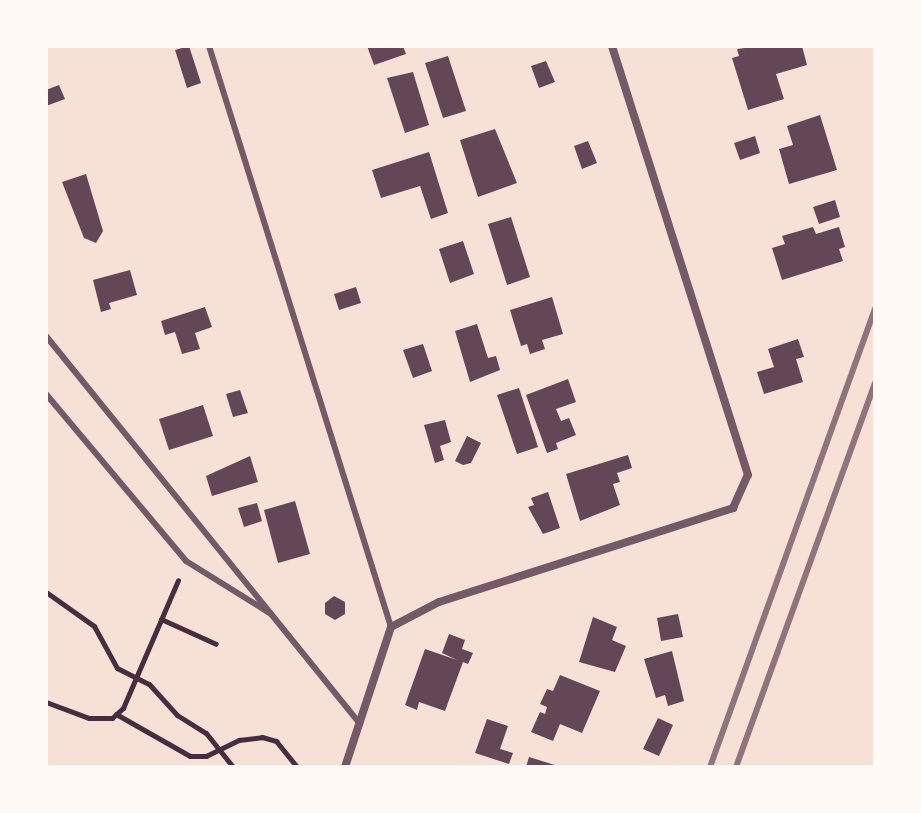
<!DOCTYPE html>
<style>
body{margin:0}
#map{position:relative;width:921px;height:813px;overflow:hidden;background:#f7e1d7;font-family:"Exo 2",sans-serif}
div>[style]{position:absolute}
.building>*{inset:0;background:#644757}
.path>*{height:5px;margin:-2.5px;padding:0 2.5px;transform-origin:2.5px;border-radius:2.5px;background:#4a2c40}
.service>*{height:6px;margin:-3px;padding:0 3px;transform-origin:3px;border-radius:3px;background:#755966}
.minor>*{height:8px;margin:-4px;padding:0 4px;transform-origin:4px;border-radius:4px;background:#755966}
.rail>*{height:6px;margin:-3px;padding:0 3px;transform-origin:3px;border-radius:3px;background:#8f747c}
span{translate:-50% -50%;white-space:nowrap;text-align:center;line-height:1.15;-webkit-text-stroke:8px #fffaf5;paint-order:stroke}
.frame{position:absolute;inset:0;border:48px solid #fffaf5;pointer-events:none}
</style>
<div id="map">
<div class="building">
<div style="clip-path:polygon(189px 46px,201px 83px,187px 88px,175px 50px)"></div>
<div style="clip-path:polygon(367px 46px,403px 46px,406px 54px,374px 65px)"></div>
<div style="clip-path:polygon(761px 46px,802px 46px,807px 65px,776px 74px,784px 99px,748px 110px,732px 58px,739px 56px,737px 49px)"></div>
<div style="clip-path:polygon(448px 56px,466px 111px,443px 118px,425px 63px)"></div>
<div style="clip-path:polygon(546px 61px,555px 82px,539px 88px,531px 66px)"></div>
<div style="clip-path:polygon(413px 72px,429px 125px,405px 133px,387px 78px)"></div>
<div style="clip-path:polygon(59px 85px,65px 99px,46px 106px,46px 90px)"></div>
<div style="clip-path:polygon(820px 115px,837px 170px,789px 184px,779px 149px,793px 145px,787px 126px)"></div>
<div style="clip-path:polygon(495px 129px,517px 183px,478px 197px,460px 140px)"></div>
<div style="clip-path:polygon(755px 136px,760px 153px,740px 160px,734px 143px)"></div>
<div style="clip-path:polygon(588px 141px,597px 163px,582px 169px,574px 146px)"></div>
<div style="clip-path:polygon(429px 152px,448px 213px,431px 219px,420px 186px,381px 198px,372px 170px)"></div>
<div style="clip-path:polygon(86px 174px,103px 231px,96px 243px,84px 238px,62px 182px)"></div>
<div style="clip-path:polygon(835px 200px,840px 217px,819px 224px,813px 207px)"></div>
<div style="clip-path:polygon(511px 217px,530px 277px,507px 285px,488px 224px)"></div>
<div style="clip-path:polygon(813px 227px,816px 234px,839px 227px,845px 247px,839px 249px,843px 261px,782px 280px,772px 248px,785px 244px,782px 236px)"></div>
<div style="clip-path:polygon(463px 241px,474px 274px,450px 283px,439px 249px)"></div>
<div style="clip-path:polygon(130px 270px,137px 295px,109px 303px,111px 309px,101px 312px,93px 280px)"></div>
<div style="clip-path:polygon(356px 287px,361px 303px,339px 310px,334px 294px)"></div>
<div style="clip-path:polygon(552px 297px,563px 334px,542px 340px,545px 349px,530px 354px,527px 344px,521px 346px,510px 310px)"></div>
<div style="clip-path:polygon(205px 307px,212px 327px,195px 333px,200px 349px,182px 354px,175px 332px,165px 335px,161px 321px)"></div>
<div style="clip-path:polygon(477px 324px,488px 358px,496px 356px,500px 370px,470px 382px,455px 331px)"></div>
<div style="clip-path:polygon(798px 339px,804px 357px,796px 359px,803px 382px,764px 394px,757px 372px,774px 367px,768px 349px)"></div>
<div style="clip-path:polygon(423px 344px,432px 371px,413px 378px,403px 350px)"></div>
<div style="clip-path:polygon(568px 379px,576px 402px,556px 409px,561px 421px,569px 418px,576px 435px,556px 443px,558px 449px,547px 453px,526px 395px)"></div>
<div style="clip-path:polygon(519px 388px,538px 447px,517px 454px,497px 395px)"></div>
<div style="clip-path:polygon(240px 390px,248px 413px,233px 417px,226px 394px)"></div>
<div style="clip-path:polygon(203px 405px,213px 436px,169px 450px,159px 419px)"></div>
<div style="clip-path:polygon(445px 420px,451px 442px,440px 446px,444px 460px,435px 463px,424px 425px)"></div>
<div style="clip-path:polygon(467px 436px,481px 443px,471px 463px,463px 465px,455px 461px)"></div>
<div style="clip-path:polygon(628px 455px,632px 468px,617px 473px,620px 482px,613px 484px,620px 505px,580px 521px,566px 474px)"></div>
<div style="clip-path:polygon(250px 456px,258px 482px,212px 496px,206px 476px)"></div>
<div style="clip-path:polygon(548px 492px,560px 528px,543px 534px,528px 507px,534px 505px,531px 498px)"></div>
<div style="clip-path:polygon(295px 501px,310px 554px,278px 563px,264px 510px)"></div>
<div style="clip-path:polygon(257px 503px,262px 521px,244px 527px,238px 508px)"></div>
<div style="clip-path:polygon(334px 596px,345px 602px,345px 614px,335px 620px,325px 614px,325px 603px)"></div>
<div style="clip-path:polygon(678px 614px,683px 637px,661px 641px,657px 618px)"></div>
<div style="clip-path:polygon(593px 617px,617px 627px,612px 640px,626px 646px,615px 672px,579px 662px)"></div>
<div style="clip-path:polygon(449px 634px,465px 640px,462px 649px,473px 653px,468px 664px,463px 662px,445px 711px,419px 702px,417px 710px,405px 705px,425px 649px,457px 660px,442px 653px)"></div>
<div style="clip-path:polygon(672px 651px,684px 701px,668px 706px,665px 695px,656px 698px,644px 659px)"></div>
<div style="clip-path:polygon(560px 675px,600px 691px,582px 733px,560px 724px,553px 741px,531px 732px,540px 712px,545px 714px,547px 707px,540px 704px,547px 689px,553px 691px)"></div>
<div style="clip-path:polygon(658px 718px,673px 725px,659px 756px,643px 749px)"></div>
<div style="clip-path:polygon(487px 719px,508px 726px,500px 749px,513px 753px,509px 764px,475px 753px)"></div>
<div style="clip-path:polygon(529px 757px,558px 766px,558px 767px,526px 767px)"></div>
</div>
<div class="path">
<div style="left:46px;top:592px;width:59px;rotate:35.3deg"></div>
<div style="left:94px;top:626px;width:48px;rotate:61.3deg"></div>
<div style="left:117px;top:668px;width:36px;rotate:27deg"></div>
<div style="left:149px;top:684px;width:42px;rotate:47.9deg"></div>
<div style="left:177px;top:715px;width:34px;rotate:32deg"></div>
<div style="left:206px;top:733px;width:43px;rotate:51.5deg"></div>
<div style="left:161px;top:619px;width:60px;rotate:24.4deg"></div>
<div style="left:46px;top:702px;width:46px;rotate:20.4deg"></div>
<div style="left:89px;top:718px;width:23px"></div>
<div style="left:112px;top:718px;width:15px;rotate:-42deg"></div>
<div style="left:123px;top:708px;width:139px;rotate:-66.7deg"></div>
<div style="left:116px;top:714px;width:85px;rotate:29.6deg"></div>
<div style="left:190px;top:756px;width:16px"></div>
<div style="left:206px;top:756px;width:37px;rotate:-26deg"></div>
<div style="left:239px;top:740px;width:23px;rotate:-7deg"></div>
<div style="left:262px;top:737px;width:15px;rotate:16deg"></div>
<div style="left:276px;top:741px;width:33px;rotate:51deg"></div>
</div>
<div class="service">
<div style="left:209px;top:46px;width:609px;rotate:72.61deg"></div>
<div style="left:46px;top:336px;width:499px;rotate:51deg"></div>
<div style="left:46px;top:394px;width:218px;rotate:50deg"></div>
<div style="left:186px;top:561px;width:100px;rotate:31.9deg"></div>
</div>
<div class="minor">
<div style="left:345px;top:767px;width:147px;rotate:-71.8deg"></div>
<div style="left:391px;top:627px;width:54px;rotate:-27.5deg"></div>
<div style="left:439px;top:602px;width:309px;rotate:-17.7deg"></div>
<div style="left:733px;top:508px;width:36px;rotate:-66deg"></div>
<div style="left:748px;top:475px;width:450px;rotate:-107.6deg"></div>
</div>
<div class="rail">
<div style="left:710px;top:767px;width:487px;rotate:-70.2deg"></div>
<div style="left:736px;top:767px;width:408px;rotate:-70.1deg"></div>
</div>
<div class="frame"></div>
</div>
